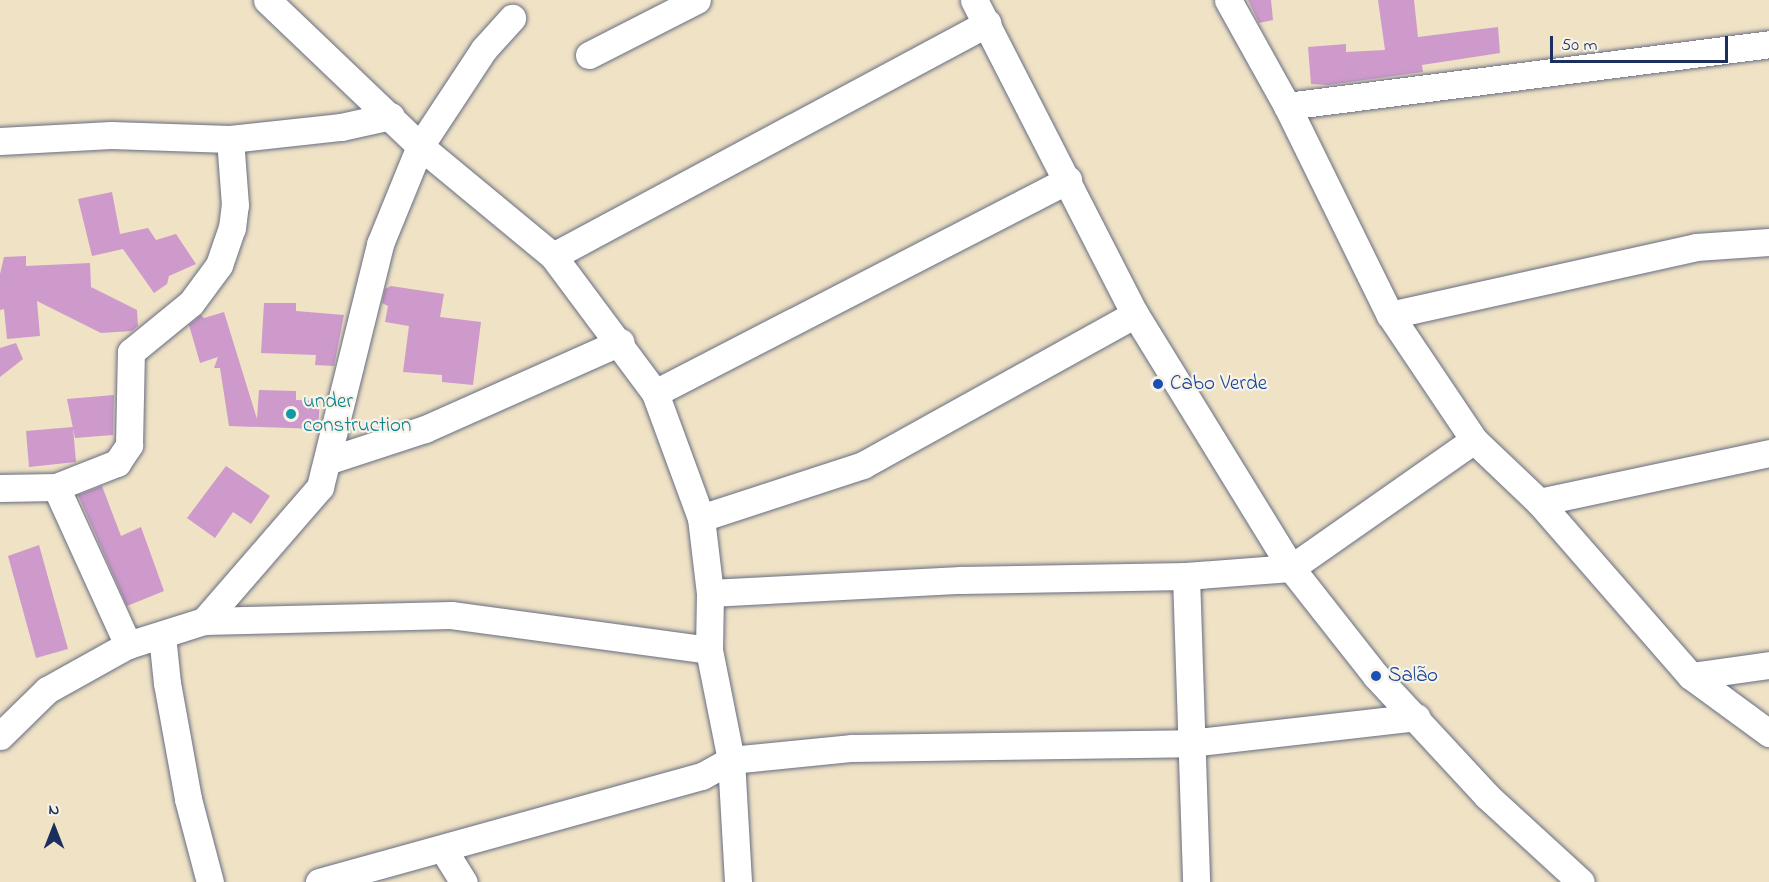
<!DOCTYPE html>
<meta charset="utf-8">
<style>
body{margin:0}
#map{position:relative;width:1769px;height:882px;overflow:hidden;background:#f0e2c5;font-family:"Indie Flower",sans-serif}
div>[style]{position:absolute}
.building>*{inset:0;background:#cd9acb}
.roads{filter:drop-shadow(0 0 2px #666e82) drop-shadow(0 0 2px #666e82)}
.street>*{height:27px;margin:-13.5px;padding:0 13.5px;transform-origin:13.5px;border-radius:13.5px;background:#fff}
.dots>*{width:16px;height:16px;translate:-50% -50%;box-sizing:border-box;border:3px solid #f7f3e8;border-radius:50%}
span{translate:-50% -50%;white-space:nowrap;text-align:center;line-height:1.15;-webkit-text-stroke:4.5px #f7f3e8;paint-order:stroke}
.transit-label{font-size:21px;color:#164399}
.left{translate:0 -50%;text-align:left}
.culture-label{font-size:21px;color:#0d838f}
.north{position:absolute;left:24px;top:798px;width:60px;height:60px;-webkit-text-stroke:4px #f7f3e8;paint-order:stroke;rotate:0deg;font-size:16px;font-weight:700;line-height:24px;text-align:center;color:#1b2f5e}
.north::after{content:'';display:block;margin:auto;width:21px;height:27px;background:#1b2f5e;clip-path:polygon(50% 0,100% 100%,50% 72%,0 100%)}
.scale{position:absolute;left:1550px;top:36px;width:178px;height:27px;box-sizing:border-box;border:3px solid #1b2f5e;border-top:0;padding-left:8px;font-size:18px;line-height:21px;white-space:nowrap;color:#1b2f5e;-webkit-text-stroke:4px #f7f3e8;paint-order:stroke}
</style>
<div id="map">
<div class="building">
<div style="clip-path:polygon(1248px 0,1271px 0,1273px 20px,1259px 23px)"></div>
<div style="clip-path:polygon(1378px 0,1414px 0,1418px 37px,1498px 27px,1500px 53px,1422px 65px,1423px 72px,1328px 85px,1311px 84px,1308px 47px,1346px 44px,1346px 52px,1385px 50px)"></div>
<div style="clip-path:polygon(112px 192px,120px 234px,148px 228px,156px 240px,176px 234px,196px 264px,169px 276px,167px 284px,154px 293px,123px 249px,92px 256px,78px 199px)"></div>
<div style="clip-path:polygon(26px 256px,26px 266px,90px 263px,91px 287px,137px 310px,138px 326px,132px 331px,101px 333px,37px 301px,40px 336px,7px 339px,4px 309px,0 310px,0 274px,4px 257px)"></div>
<div style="clip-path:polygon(391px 286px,444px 294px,440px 317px,481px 322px,473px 385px,442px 382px,442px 375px,403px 372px,409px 326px,385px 322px,388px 306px,382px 303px,385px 289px)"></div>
<div style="clip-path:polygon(264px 303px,296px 303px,296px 311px,344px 315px,334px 366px,315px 365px,316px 355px,261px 353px)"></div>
<div style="clip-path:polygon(224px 312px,257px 419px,259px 390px,296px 391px,296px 400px,320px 401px,318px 429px,229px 426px,220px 368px,214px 368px,218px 357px,200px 363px,189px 325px,201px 315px,204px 318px)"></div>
<div style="clip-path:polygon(16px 343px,23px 359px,0 377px,0 348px)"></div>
<div style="clip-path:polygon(114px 395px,113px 435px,75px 438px,67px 399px)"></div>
<div style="clip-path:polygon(73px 427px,76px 462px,29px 467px,26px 431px)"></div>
<div style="clip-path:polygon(226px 466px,270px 496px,251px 524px,233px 512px,215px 538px,187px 518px)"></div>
<div style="clip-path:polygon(102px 486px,121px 536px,141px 527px,164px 591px,127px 606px,78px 495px)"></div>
<div style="clip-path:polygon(39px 545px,68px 649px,36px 658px,8px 556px)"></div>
</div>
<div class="roads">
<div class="street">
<div style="left:267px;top:0;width:211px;rotate:43.7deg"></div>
<div style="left:420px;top:146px;width:173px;rotate:39.6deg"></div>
<div style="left:553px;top:256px;width:171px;rotate:53.3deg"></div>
<div style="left:655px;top:393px;width:133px;rotate:69.8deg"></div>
<div style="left:701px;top:518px;width:76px;rotate:83.2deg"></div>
<div style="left:710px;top:593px;width:57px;rotate:91deg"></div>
<div style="left:709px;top:650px;width:112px;rotate:78.7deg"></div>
<div style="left:731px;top:760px;width:122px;rotate:86.7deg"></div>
<div style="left:974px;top:0;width:353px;rotate:62.9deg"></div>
<div style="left:1135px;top:314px;width:298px;rotate:58.4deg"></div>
<div style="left:1291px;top:568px;width:137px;rotate:51.8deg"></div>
<div style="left:1376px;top:676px;width:163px;rotate:47.2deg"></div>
<div style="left:1487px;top:796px;width:127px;rotate:42.5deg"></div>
<div style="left:1228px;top:0;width:121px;rotate:60.9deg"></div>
<div style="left:1287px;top:106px;width:233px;rotate:63.8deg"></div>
<div style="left:1390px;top:315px;width:151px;rotate:56.1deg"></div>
<div style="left:1474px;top:440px;width:90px;rotate:43.6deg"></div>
<div style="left:1539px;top:502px;width:231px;rotate:48.9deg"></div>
<div style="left:1691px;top:676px;width:97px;rotate:36.2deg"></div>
<div style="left:589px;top:55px;width:121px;rotate:-27deg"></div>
<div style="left:1287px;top:106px;width:486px;rotate:-7.3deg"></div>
<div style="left:0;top:141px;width:111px;rotate:-3.1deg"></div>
<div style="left:111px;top:135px;width:119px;rotate:1.9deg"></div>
<div style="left:230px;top:139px;width:112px;rotate:-6.2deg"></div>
<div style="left:341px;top:127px;width:51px;rotate:-12.4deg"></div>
<div style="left:553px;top:256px;width:493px;rotate:-28.2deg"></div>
<div style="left:1390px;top:315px;width:313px;rotate:-12.5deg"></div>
<div style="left:1696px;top:247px;width:73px;rotate:-3.9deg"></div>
<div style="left:655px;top:393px;width:465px;rotate:-27.3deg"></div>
<div style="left:330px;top:460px;width:100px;rotate:-18.1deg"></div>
<div style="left:425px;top:429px;width:214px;rotate:-24deg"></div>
<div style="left:56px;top:487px;width:174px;rotate:65.5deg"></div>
<div style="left:0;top:488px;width:56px;rotate:-1deg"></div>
<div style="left:56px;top:487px;width:66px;rotate:-21.5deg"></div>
<div style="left:117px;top:463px;width:22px;rotate:-56deg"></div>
<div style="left:129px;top:445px;width:93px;rotate:-88.8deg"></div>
<div style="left:131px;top:352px;width:77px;rotate:-39.2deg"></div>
<div style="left:191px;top:303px;width:47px;rotate:-53.6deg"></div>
<div style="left:219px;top:265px;width:39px;rotate:-71deg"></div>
<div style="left:232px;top:228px;width:23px;rotate:-83deg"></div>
<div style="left:235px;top:205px;width:66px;rotate:-94.3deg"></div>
<div style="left:1539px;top:502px;width:235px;rotate:-12deg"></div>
<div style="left:701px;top:518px;width:170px;rotate:-18.1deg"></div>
<div style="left:863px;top:465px;width:311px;rotate:-29deg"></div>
<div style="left:1186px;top:576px;width:306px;rotate:88.1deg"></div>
<div style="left:710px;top:593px;width:251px;rotate:-3deg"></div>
<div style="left:961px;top:580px;width:225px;rotate:-1deg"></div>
<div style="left:1186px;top:576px;width:105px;rotate:-4.4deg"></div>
<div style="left:1291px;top:568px;width:223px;rotate:-35deg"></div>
<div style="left:204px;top:621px;width:177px;rotate:-49.1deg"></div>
<div style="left:320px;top:487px;width:250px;rotate:-76.1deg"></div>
<div style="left:380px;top:244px;width:106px;rotate:-67.8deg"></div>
<div style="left:420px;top:146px;width:116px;rotate:-56.6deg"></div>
<div style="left:484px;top:49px;width:42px;rotate:-47.9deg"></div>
<div style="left:162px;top:635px;width:48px;rotate:84.1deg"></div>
<div style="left:167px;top:683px;width:118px;rotate:79.7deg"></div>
<div style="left:188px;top:799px;width:86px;rotate:75.2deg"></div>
<div style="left:1691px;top:676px;width:79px;rotate:-8deg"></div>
<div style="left:0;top:736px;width:66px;rotate:-44.4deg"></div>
<div style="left:47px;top:690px;width:93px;rotate:-29.1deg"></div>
<div style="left:128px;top:645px;width:80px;rotate:-17.5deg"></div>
<div style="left:204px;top:621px;width:247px;rotate:-1.4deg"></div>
<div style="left:451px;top:615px;width:260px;rotate:7.7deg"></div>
<div style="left:443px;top:849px;width:39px;rotate:58deg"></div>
<div style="left:319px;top:882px;width:397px;rotate:-15.5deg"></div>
<div style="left:702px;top:776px;width:33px;rotate:-29deg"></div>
<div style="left:731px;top:760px;width:122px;rotate:-5.7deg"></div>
<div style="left:852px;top:748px;width:338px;rotate:-0.8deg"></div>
<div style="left:1190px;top:743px;width:228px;rotate:-6.5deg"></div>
</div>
</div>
<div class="dots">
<div style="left:1158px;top:384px;background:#1a4fb4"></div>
<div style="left:291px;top:414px;background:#0f9aa8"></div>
<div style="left:1376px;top:676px;background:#1a4fb4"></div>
</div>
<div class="transit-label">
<span class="left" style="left:1170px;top:384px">Cabo Verde</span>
<span class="left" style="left:1388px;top:676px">Salão</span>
</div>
<div class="culture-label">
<span class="left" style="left:303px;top:414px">under<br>construction</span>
</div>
<div class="north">N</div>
<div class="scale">50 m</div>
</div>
